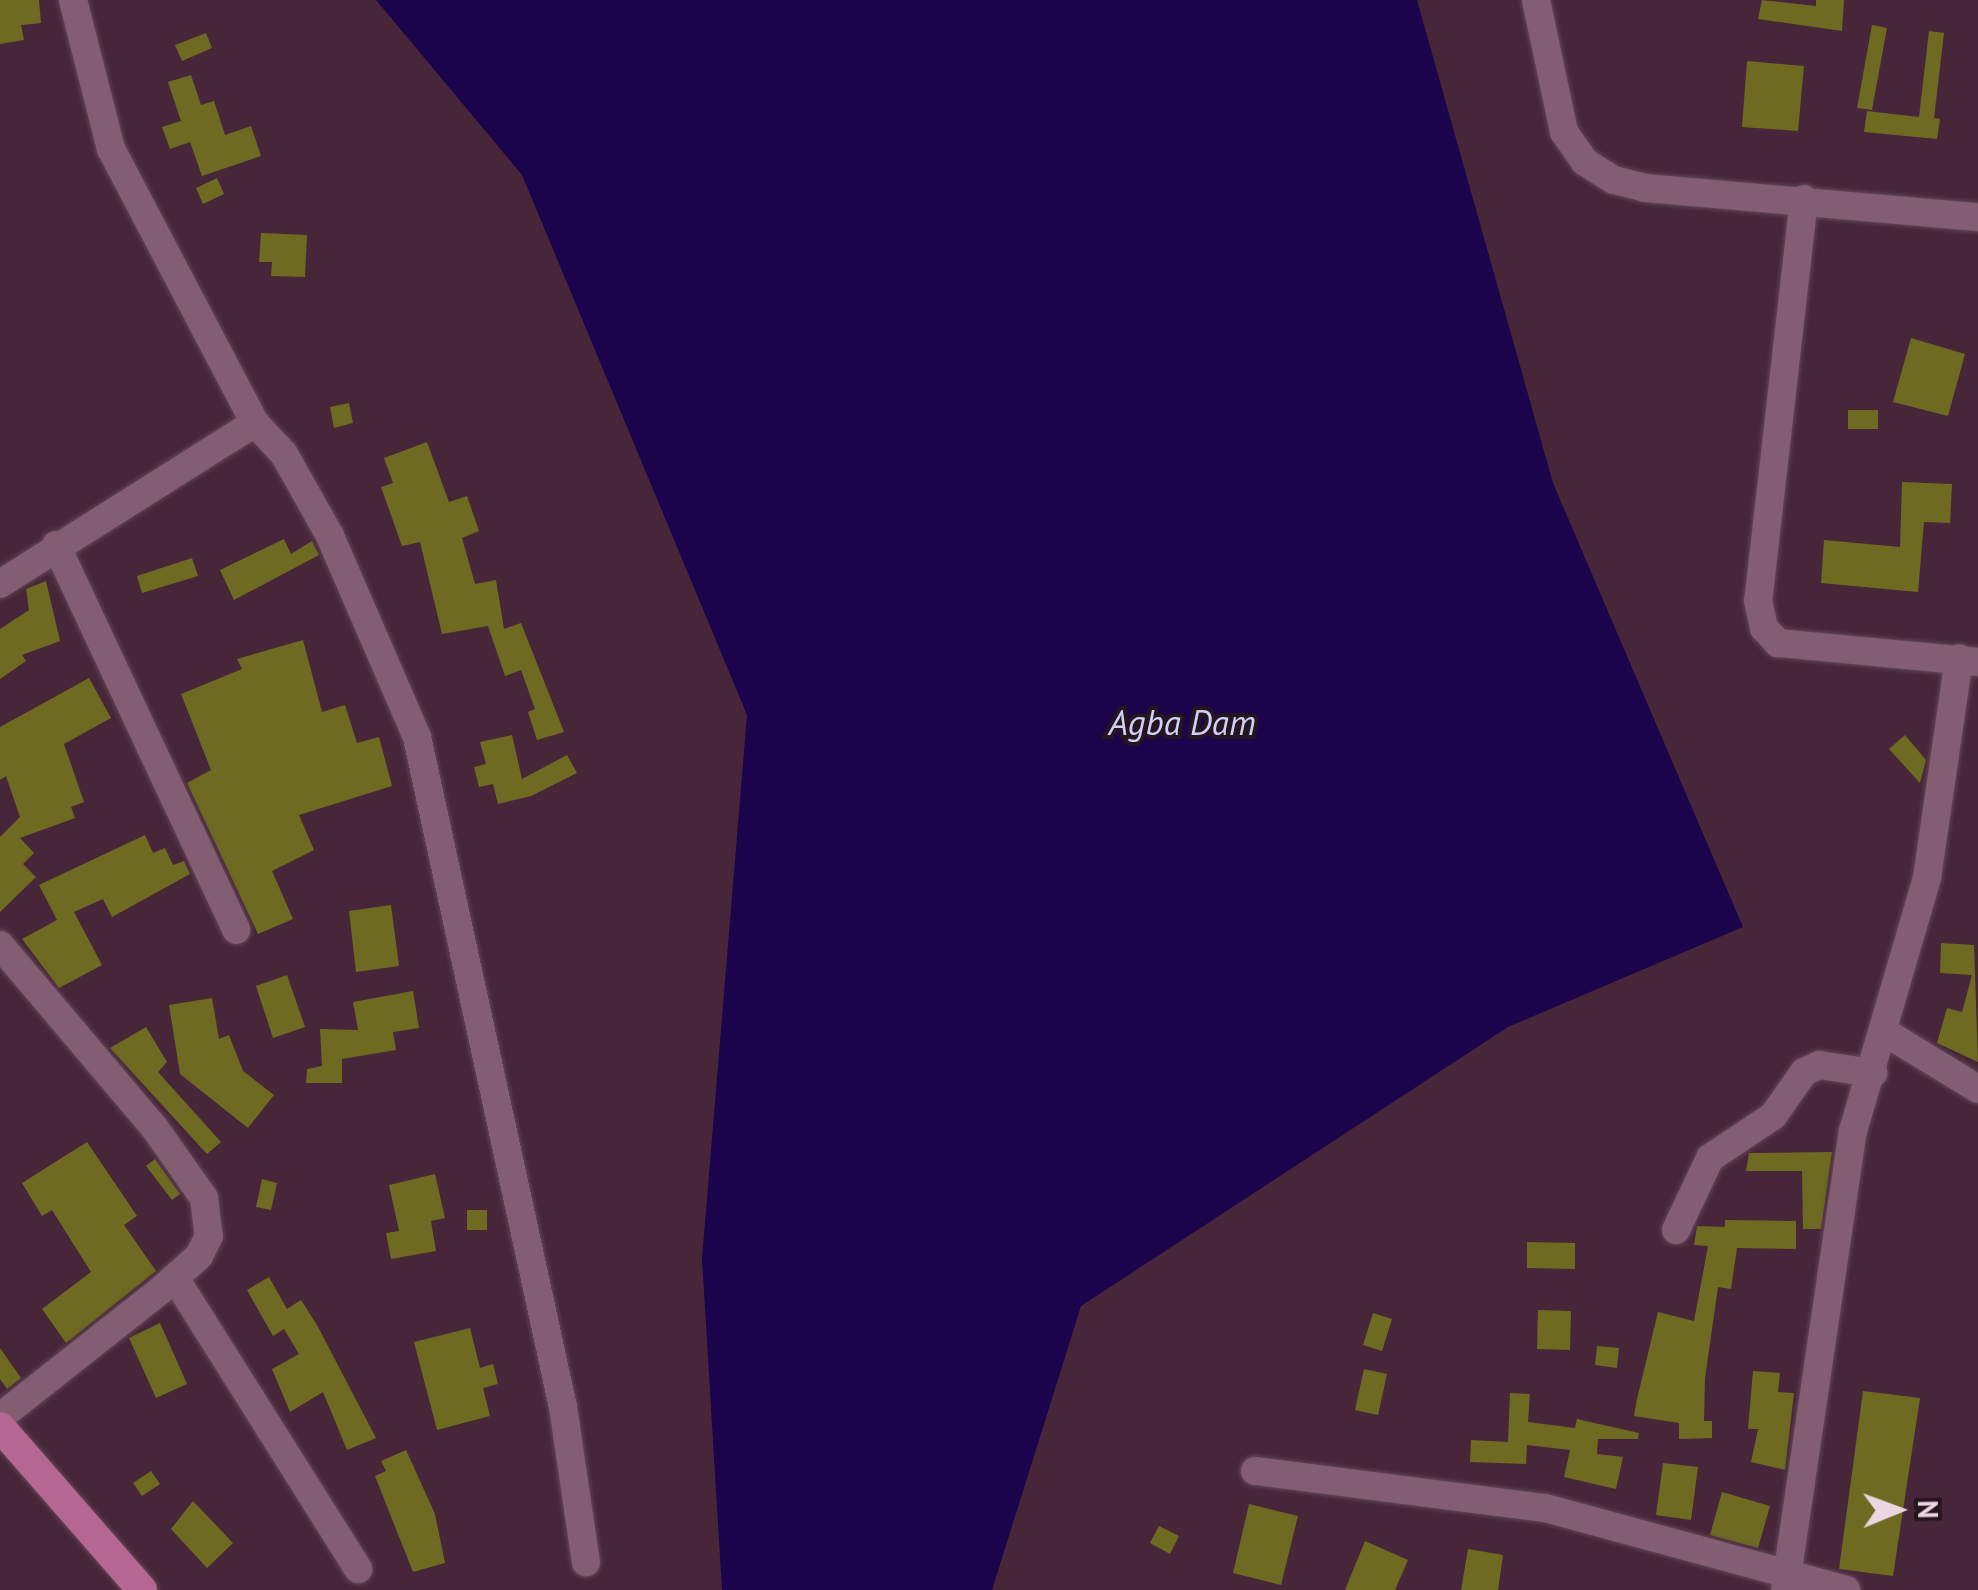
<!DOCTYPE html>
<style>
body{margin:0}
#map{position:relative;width:1978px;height:1590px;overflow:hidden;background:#482639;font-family:"PT Sans",sans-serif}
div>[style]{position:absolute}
.water>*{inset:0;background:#1b044c}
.building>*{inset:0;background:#6e6a21}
.roads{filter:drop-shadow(0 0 2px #624656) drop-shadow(0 0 2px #624656)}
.minor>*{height:28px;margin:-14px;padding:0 14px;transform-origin:14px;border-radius:14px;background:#835d71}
.major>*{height:30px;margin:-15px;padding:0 15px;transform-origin:15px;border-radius:15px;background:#b56692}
span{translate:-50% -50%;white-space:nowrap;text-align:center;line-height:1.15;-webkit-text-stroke:8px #25151e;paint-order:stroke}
.water-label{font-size:35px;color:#d1cffa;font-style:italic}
.north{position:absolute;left:1848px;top:1460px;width:100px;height:100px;-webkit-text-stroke:8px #25151e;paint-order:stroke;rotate:89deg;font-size:28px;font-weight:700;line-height:40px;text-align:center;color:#ecd6e1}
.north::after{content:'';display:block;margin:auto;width:35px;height:45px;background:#ecd6e1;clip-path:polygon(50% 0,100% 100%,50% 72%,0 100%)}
</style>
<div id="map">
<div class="water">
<div style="clip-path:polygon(376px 0,1417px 0,1553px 483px,1743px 927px,1508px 1027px,1081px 1306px,992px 1590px,722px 1590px,702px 1259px,747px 715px,522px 175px)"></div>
</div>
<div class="building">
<div style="clip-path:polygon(0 0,39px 0,41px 23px,21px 25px,24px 40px,0 44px)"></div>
<div style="clip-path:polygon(1762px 0,1816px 6px,1816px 0,1844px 0,1842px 31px,1758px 19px)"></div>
<div style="clip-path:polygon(1872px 25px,1887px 28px,1872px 110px,1857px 108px)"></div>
<div style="clip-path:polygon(1929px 31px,1944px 33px,1934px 118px,1940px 119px,1937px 139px,1864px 132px,1867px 111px,1919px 117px)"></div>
<div style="clip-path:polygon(206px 33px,212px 48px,182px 61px,175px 45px)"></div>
<div style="clip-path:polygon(1747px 61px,1804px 66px,1798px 131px,1742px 127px)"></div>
<div style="clip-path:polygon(191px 75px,201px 105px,214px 101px,225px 135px,251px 126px,261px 156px,202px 176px,190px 142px,170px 149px,162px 127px,181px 121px,168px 82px)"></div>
<div style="clip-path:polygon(217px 178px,224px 194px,203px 204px,196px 188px)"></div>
<div style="clip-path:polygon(261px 233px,307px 235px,305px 277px,271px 276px,272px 262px,259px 262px)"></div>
<div style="clip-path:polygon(1911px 338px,1965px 354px,1948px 416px,1893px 402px)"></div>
<div style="clip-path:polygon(349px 403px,353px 423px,334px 428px,330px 407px)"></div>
<div style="clip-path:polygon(1848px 410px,1878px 410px,1878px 429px,1848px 429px)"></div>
<div style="clip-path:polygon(427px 442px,449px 502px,467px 496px,479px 531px,462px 538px,475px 584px,496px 580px,504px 629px,521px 623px,564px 732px,537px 740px,528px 712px,535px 709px,521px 670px,505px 676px,488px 626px,442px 634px,420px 542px,402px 546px,381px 487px,393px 483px,384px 458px)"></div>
<div style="clip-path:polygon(1902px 482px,1952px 484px,1950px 523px,1924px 522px,1918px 592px,1821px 583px,1824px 540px,1900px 547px)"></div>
<div style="clip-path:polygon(284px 539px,291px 554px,312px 541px,319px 555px,234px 600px,220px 570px)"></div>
<div style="clip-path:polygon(192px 558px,198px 576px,142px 593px,137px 576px)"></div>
<div style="clip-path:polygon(46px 581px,60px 641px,22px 655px,26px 661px,0 679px,0 629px,29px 610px,26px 589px)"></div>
<div style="clip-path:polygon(303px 640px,322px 712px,345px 705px,357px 743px,379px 737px,392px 786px,299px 815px,314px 850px,272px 871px,293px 919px,258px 934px,187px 783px,211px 770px,181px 694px,242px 669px,237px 659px)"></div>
<div style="clip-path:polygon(89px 678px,111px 718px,64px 744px,84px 802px,71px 807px,75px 818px,20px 838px,34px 853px,23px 864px,36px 877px,0 912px,0 837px,20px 817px,6px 776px,0 780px,0 727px)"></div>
<div style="clip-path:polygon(512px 735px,522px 779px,567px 755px,577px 773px,531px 796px,498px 804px,493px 784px,479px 787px,474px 767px,486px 764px,480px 742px)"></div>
<div style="clip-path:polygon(1905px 735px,1926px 760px,1920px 783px,1889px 749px)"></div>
<div style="clip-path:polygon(145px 835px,153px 853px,165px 848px,173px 865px,184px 861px,190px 874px,112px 917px,103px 899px,74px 912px,102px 965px,59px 988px,22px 939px,57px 920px,39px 885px)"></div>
<div style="clip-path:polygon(391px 905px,399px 966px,356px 972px,349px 911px)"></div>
<div style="clip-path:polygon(1941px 943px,1974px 945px,1978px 1062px,1937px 1043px,1947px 1008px,1962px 1012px,1972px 975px,1940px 973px)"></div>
<div style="clip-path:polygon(287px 975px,305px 1027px,273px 1038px,256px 986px)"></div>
<div style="clip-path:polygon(413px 991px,419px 1028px,393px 1032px,396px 1050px,342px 1059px,342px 1083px,306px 1083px,307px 1069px,322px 1066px,320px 1029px,358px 1030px,353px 1002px)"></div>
<div style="clip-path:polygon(212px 998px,219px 1039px,229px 1035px,243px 1071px,274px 1095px,248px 1128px,180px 1074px,169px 1005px)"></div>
<div style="clip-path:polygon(146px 1027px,167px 1062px,158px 1072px,221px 1142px,207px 1154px,110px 1048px)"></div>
<div style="clip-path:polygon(87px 1142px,137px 1216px,124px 1225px,156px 1271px,66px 1343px,42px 1309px,91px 1272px,52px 1210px,42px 1216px,22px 1183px)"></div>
<div style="clip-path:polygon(1832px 1152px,1821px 1229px,1803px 1229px,1802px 1171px,1746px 1171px,1749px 1153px)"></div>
<div style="clip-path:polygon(155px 1159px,180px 1194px,172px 1200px,146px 1166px)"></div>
<div style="clip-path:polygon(435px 1174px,445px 1218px,431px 1221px,436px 1251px,391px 1259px,386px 1233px,399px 1231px,389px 1185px)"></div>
<div style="clip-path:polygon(262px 1179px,277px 1183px,271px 1210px,256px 1207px)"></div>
<div style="clip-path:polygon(467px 1210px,487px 1210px,487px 1230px,467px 1230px)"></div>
<div style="clip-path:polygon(1725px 1220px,1796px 1221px,1796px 1249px,1737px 1248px,1731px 1289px,1718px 1287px,1705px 1378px,1704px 1421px,1712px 1421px,1712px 1438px,1679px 1439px,1679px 1423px,1634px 1416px,1637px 1399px,1658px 1312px,1694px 1321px,1708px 1246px,1694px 1245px,1697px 1226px,1725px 1227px)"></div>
<div style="clip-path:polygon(1527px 1242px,1575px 1243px,1575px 1269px,1527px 1268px)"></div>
<div style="clip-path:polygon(269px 1277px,287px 1309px,301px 1300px,317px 1325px,376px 1438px,347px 1450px,323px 1392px,290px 1412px,272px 1369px,299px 1354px,284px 1329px,273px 1336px,247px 1290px)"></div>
<div style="clip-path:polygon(1538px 1310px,1571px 1311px,1570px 1350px,1537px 1349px)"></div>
<div style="clip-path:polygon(1373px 1313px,1392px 1319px,1382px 1351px,1363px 1345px)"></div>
<div style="clip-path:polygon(160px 1323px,187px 1384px,156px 1398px,129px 1338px)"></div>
<div style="clip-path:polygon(470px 1328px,480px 1368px,493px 1364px,498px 1384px,483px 1388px,490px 1416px,437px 1430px,414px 1342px)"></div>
<div style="clip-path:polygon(1597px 1346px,1619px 1348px,1617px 1368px,1595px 1365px)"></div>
<div style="clip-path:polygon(0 1348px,21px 1378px,7px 1389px,0 1379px)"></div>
<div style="clip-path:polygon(1364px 1369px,1387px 1374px,1378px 1415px,1355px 1410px)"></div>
<div style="clip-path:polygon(1753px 1371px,1780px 1373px,1778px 1392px,1794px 1393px,1785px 1470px,1751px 1462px,1758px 1429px,1748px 1429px)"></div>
<div style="clip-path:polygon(1863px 1391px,1920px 1398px,1893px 1576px,1839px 1569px)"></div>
<div style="clip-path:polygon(1510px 1393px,1530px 1394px,1528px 1422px,1575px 1428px,1577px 1419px,1639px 1433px,1638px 1439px,1598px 1439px,1597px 1454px,1623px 1457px,1616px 1489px,1564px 1477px,1570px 1450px,1527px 1445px,1526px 1464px,1470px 1462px,1471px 1440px,1508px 1442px)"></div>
<div style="clip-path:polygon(406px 1450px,435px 1514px,445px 1563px,413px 1572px,375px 1476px,386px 1471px,381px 1461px)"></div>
<div style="clip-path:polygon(1663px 1463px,1698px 1467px,1691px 1520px,1656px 1515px)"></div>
<div style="clip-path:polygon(151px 1471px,160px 1484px,142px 1496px,133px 1483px)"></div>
<div style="clip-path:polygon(1722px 1492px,1770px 1506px,1758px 1548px,1710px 1535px)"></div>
<div style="clip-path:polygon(193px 1501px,233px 1543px,207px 1568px,171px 1529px)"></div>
<div style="clip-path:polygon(1249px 1504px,1298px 1516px,1281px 1585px,1233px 1573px)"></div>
<div style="clip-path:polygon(1159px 1526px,1179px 1536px,1170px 1554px,1150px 1543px)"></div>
<div style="clip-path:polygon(1365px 1541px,1408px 1560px,1395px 1590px,1345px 1590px)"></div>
<div style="clip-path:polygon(1468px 1549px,1503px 1555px,1498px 1590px,1461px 1590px)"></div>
</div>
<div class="roads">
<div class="minor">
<div style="left:73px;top:0;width:154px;rotate:75.7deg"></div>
<div style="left:111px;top:149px;width:310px;rotate:62.3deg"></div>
<div style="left:255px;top:423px;width:42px;rotate:46.9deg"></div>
<div style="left:284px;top:454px;width:94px;rotate:60.7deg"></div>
<div style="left:330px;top:536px;width:219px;rotate:66.6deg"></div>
<div style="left:417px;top:737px;width:686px;rotate:77.71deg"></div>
<div style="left:563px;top:1407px;width:157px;rotate:81.6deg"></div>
<div style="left:1536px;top:0;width:135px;rotate:78deg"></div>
<div style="left:1564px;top:132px;width:37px;rotate:55deg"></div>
<div style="left:1585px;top:162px;width:34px;rotate:32deg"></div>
<div style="left:1614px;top:180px;width:32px;rotate:14deg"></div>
<div style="left:1645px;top:188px;width:334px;rotate:5deg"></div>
<div style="left:1804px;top:199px;width:404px;rotate:96.5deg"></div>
<div style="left:1758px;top:600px;width:29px;rotate:78deg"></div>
<div style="left:1764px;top:628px;width:21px;rotate:47deg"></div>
<div style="left:1778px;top:643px;width:201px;rotate:5.4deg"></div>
<div style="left:56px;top:545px;width:425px;rotate:64.9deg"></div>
<div style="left:0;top:584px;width:302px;rotate:-32.3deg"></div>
<div style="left:0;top:945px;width:238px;rotate:49.8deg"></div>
<div style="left:154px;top:1127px;width:87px;rotate:54.8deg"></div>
<div style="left:204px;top:1198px;width:38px;rotate:83deg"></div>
<div style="left:209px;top:1236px;width:22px;rotate:117deg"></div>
<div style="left:199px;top:1256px;width:51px;rotate:138.2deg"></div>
<div style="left:161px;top:1290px;width:205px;rotate:141.7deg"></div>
<div style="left:1883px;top:1031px;width:111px;rotate:31.4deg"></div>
<div style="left:1676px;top:1230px;width:80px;rotate:-64.7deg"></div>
<div style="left:1710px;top:1158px;width:76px;rotate:-33.7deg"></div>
<div style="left:1773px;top:1116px;width:54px;rotate:-54.8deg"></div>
<div style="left:1804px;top:1072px;width:17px;rotate:-25deg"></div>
<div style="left:1819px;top:1065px;width:55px;rotate:8.4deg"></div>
<div style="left:175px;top:1278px;width:344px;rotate:57.8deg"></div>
<div style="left:1255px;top:1471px;width:292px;rotate:7.3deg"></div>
<div style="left:1545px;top:1508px;width:312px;rotate:15.2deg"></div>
<div style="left:1785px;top:1590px;width:464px;rotate:-81.6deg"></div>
<div style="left:1853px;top:1131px;width:264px;rotate:-73.7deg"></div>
<div style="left:1927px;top:878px;width:222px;rotate:-81.7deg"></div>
</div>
<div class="major">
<div style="left:0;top:1427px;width:216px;rotate:48.9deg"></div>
</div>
</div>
<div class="water-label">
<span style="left:1182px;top:722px">Agba Dam</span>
</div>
<div class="north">N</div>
</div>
